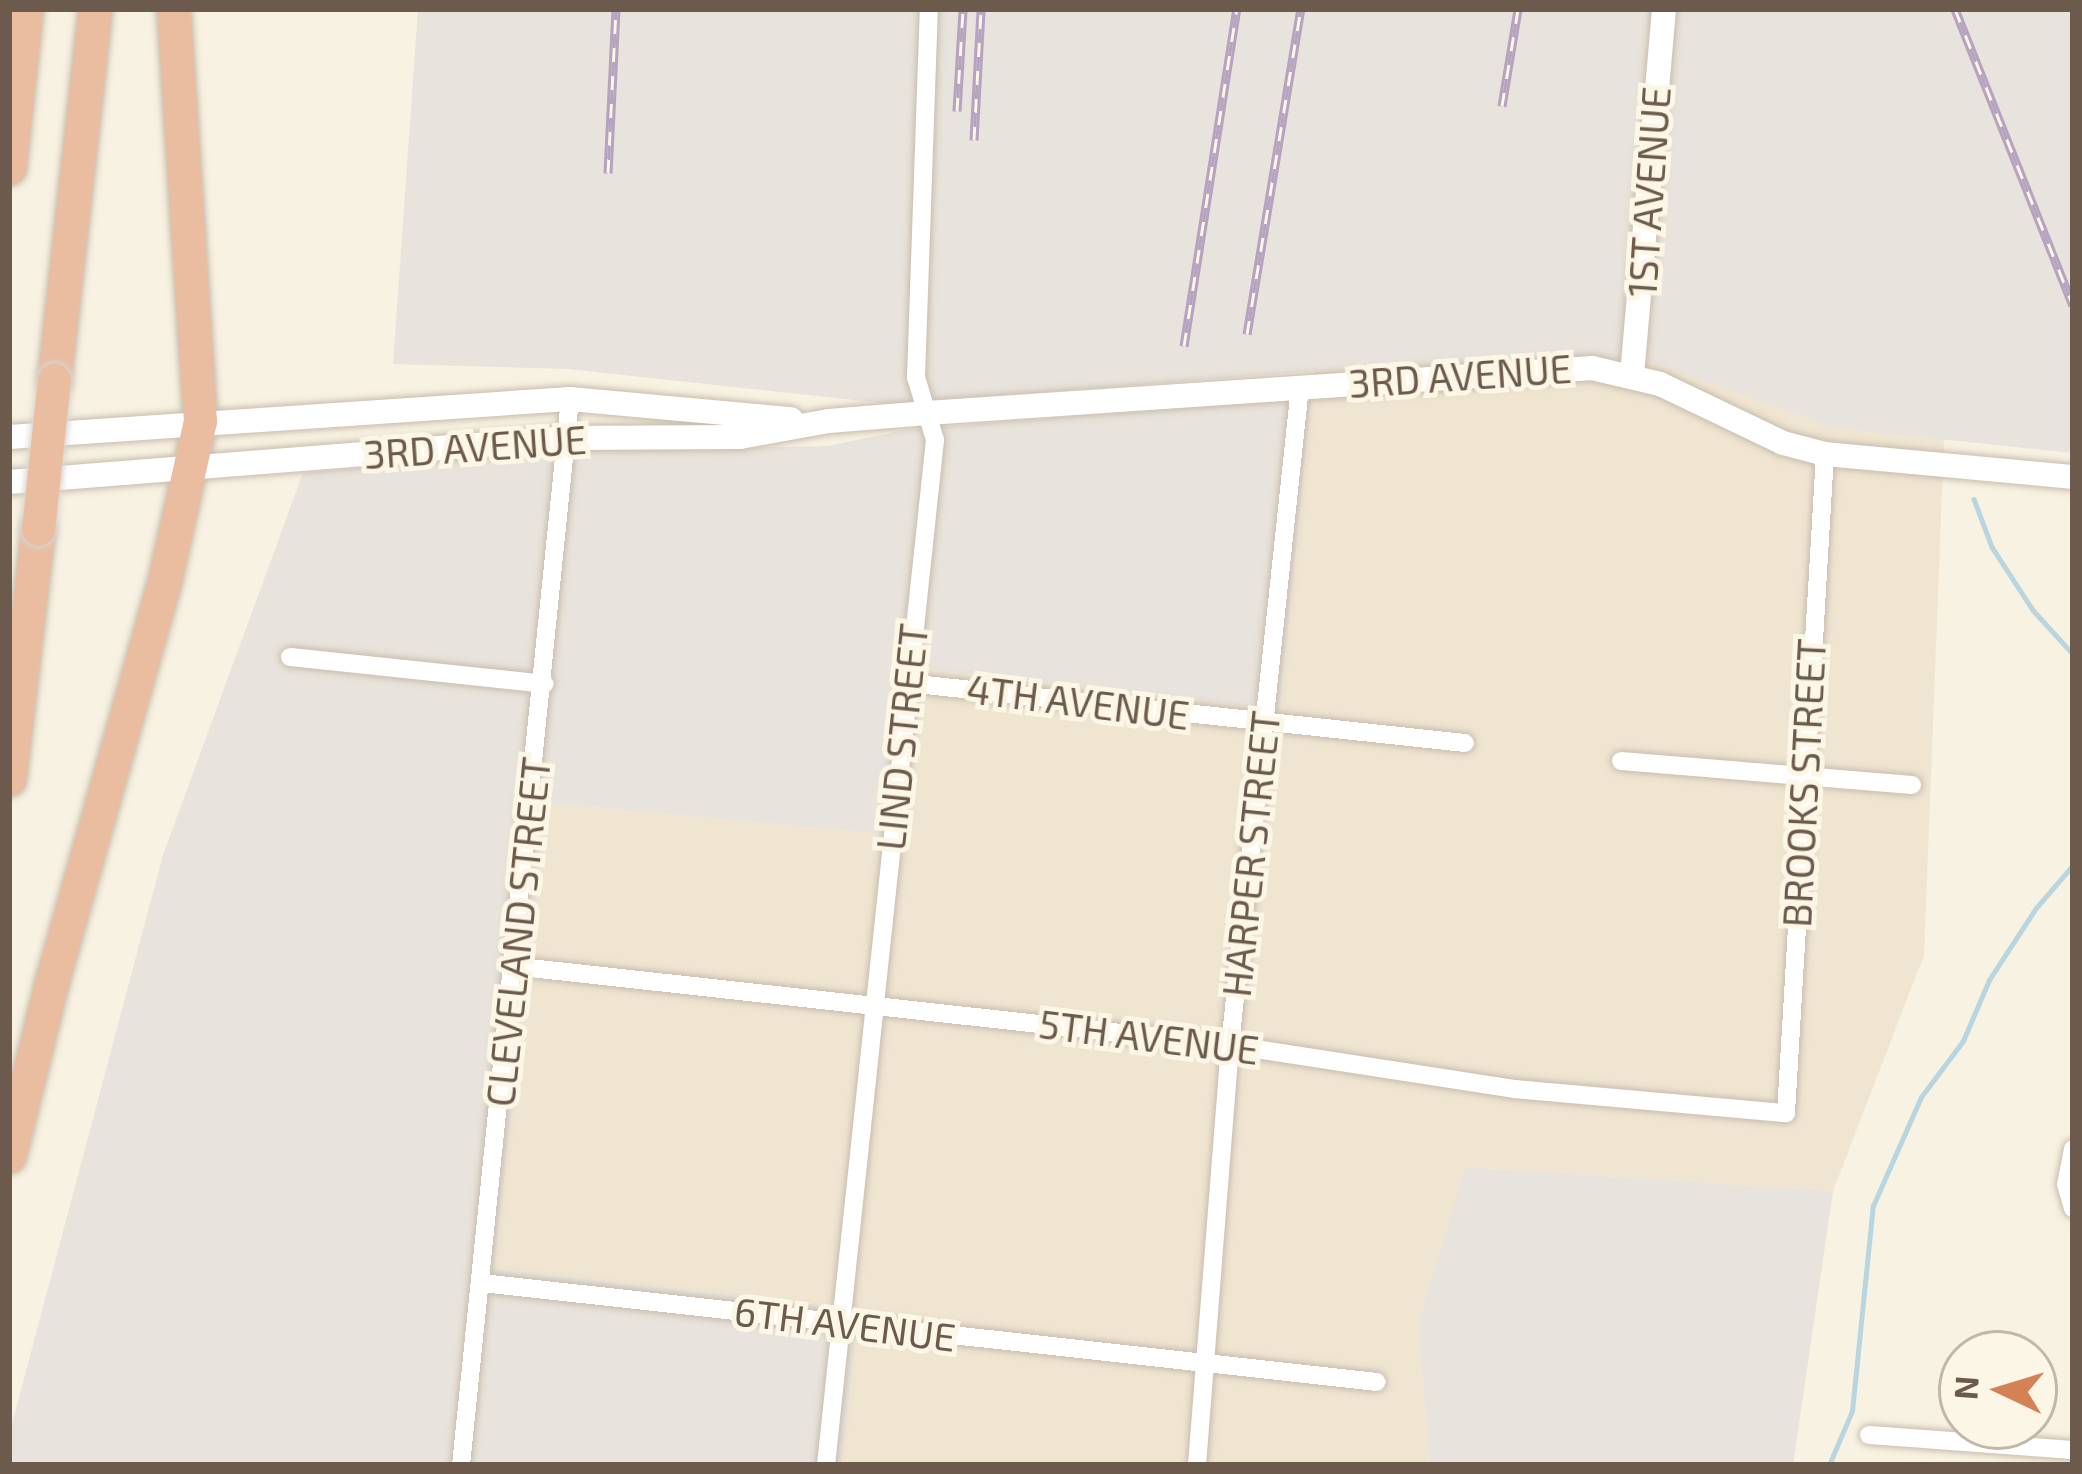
<!DOCTYPE html>
<style>
body{margin:0}
#map{position:relative;width:2082px;height:1474px;overflow:hidden;background:#f8f2e2;font-family:"Exo 2",sans-serif}
div>[style]{position:absolute}
.residential>*{inset:0;background:#efe5d1}
.industrial>*{inset:0;background:#e8e3dc}
.stream>*{height:4.5px;margin:-2.25px;padding:0 2.25px;transform-origin:2.25px;border-radius:2.25px;background:#b9d5df}
.roads{filter:drop-shadow(0 0 3px #c9bdad) drop-shadow(0 0 3px #c9bdad)}
.minor>*{height:18px;margin:-9px;padding:0 9px;transform-origin:9px;border-radius:9px;background:#fff}
.tertiary>*{height:24px;margin:-12px;padding:0 12px;transform-origin:12px;border-radius:12px;background:#fff}
.motorway>*{height:33px;margin:-16.5px;padding:0 16.5px;transform-origin:16.5px;border-radius:16.5px;background:#ebbda0}
.rail>*{height:9px;margin-top:-4.5px;transform-origin:0;background:repeating-linear-gradient(90deg,#fcf6e7 0 14px,#b6a3bf 0 28px);box-sizing:border-box;border-block:3px solid #b6a3bf}
.bridges{filter:drop-shadow(0 0 3px #d9d4d0) drop-shadow(0 0 3px #d9d4d0)}
.motorway-bridge>*{height:33px;margin:-16.5px;padding:0 16.5px;transform-origin:16.5px;border-radius:16.5px;background:#ebbda0}
span{translate:-50% -50%;white-space:nowrap;text-align:center;line-height:1.15;-webkit-text-stroke:10px #fcf6e7;paint-order:stroke}
.street-label{font-size:39px;color:#6c5b4c}
.frame{position:absolute;inset:0;border:12px solid #6c5b4c;pointer-events:none}
.north{position:absolute;left:1938px;top:1330px;width:120px;height:120px;box-sizing:border-box;background:#fcf6e7;border:3px solid #c2b8a9;border-radius:50%;rotate:274deg;font-size:33px;font-weight:700;line-height:48px;text-align:center;color:#6c5b4c}
.north::after{content:'';display:block;margin:auto;width:42px;height:54px;background:#d48155;clip-path:polygon(50% 0,100% 100%,50% 72%,0 100%)}
</style>
<div id="map">
<div class="residential">
<div style="clip-path:polygon(1642px 358px,1834px 428px,1944px 439px,1924px 955px,1833px 1191px,1467px 1167px,1418px 1323px,1430px 1465px,842px 1465px,859px 1309px,494px 1269px,548px 803px,904px 836px,923px 669px,1280px 710px,1315px 371px)"></div>
</div>
<div class="industrial">
<div style="clip-path:polygon(418px 9px,2073px 9px,2073px 453px,1834px 428px,1641px 358px,1314px 371px,891px 404px,568px 369px,393px 364px)"></div>
<div style="clip-path:polygon(1312px 396px,1280px 710px,924px 669px,904px 836px,548px 803px,494px 1269px,859px 1309px,842px 1465px,9px 1465px,9px 1435px,163px 855px,303px 473px,548px 451px,828px 446px,904px 430px)"></div>
<div style="clip-path:polygon(1466px 1167px,1833px 1191px,1793px 1465px,1430px 1465px,1418px 1323px)"></div>
</div>
<div class="stream">
<div style="left:1974px;top:499px;width:51px;rotate:69.4deg"></div>
<div style="left:1992px;top:547px;width:75px;rotate:56.9deg"></div>
<div style="left:2033px;top:610px;width:59px;rotate:47.7deg"></div>
<div style="left:1829px;top:1465px;width:59px;rotate:-66.9deg"></div>
<div style="left:1852px;top:1411px;width:206px;rotate:-84.2deg"></div>
<div style="left:1873px;top:1206px;width:119px;rotate:-66.2deg"></div>
<div style="left:1921px;top:1097px;width:70px;rotate:-53.1deg"></div>
<div style="left:1963px;top:1041px;width:66px;rotate:-66.9deg"></div>
<div style="left:1989px;top:980px;width:86px;rotate:-56.9deg"></div>
<div style="left:2036px;top:908px;width:57px;rotate:-49.3deg"></div>
</div>
<div class="roads">
<div class="minor">
<div style="left:290px;top:657px;width:256px;rotate:6deg"></div>
<div style="left:907px;top:683px;width:561px;rotate:6.14deg"></div>
<div style="left:1621px;top:761px;width:292px;rotate:4.7deg"></div>
<div style="left:512px;top:966px;width:722px;rotate:6.28deg"></div>
<div style="left:1230px;top:1045px;width:288px;rotate:8.8deg"></div>
<div style="left:1515px;top:1089px;width:272px;rotate:5.1deg"></div>
<div style="left:1786px;top:1113px;width:660px;rotate:-86.61deg"></div>
<div style="left:2073px;top:1149px;width:36px;rotate:101deg"></div>
<div style="left:2066px;top:1184px;width:25px;rotate:74deg"></div>
<div style="left:482px;top:1283px;width:900px;rotate:6.31deg"></div>
<div style="left:1869px;top:1435px;width:205px;rotate:4.2deg"></div>
<div style="left:461px;top:1465px;width:1072px;rotate:-84.16deg"></div>
<div style="left:826px;top:1465px;width:1031px;rotate:-83.93deg"></div>
<div style="left:935px;top:440px;width:66px;rotate:-106.8deg"></div>
<div style="left:916px;top:377px;width:368px;rotate:-88deg"></div>
<div style="left:1197px;top:1465px;width:421px;rotate:-85.5deg"></div>
<div style="left:1230px;top:1045px;width:662px;rotate:-83.93deg"></div>
</div>
<div class="tertiary">
<div style="left:1632px;top:375px;width:367px;rotate:-85deg"></div>
<div style="left:9px;top:437px;width:562px;rotate:-3.88deg"></div>
<div style="left:570px;top:399px;width:222px;rotate:5.2deg"></div>
<div style="left:9px;top:482px;width:560px;rotate:-4.51deg"></div>
<div style="left:567px;top:438px;width:173px;rotate:-0.3deg"></div>
<div style="left:740px;top:437px;width:90px;rotate:-10.2deg"></div>
<div style="left:829px;top:421px;width:98px;rotate:-4.7deg"></div>
<div style="left:927px;top:413px;width:667px;rotate:-3.87deg"></div>
<div style="left:1592px;top:368px;width:70px;rotate:13.2deg"></div>
<div style="left:1660px;top:384px;width:136px;rotate:25.6deg"></div>
<div style="left:1783px;top:443px;width:43px;rotate:14.7deg"></div>
<div style="left:1825px;top:454px;width:249px;rotate:5.3deg"></div>
</div>
<div class="motorway">
<div style="left:9px;top:168px;width:160px;rotate:-83.9deg"></div>
<div style="left:54px;top:380px;width:373px;rotate:-83.7deg"></div>
<div style="left:9px;top:779px;width:252px;rotate:-83.4deg"></div>
<div style="left:9px;top:1156px;width:180px;rotate:-76.2deg"></div>
<div style="left:52px;top:981px;width:413px;rotate:-74.3deg"></div>
<div style="left:164px;top:583px;width:166px;rotate:-77.5deg"></div>
<div style="left:200px;top:421px;width:413px;rotate:-93.7deg"></div>
</div>
</div>
<div class="rail">
<div style="left:1955px;top:9px;width:319px;rotate:68.3deg"></div>
<div style="left:1502px;top:106px;width:98px;rotate:-80.6deg"></div>
<div style="left:957px;top:111px;width:102px;rotate:-86.6deg"></div>
<div style="left:974px;top:140px;width:131px;rotate:-86.9deg"></div>
<div style="left:608px;top:173px;width:164px;rotate:-87.2deg"></div>
<div style="left:1247px;top:334px;width:329px;rotate:-80.6deg"></div>
<div style="left:1184px;top:346px;width:341px;rotate:-81.1deg"></div>
</div>
<div class="bridges">
<div class="motorway-bridge">
<div style="left:38px;top:529px;width:150px;rotate:-83.9deg"></div>
</div>
</div>
<div class="street-label">
<span style="left:1649px;top:192px;rotate:-86deg">1ST AVENUE</span>
<span style="left:1460px;top:376px;rotate:-4deg">3RD AVENUE</span>
<span style="left:475px;top:447px;rotate:-4deg">3RD AVENUE</span>
<span style="left:1078px;top:702px;rotate:7deg">4TH AVENUE</span>
<span style="left:902px;top:737px;rotate:-84deg">LIND STREET</span>
<span style="left:1804px;top:783px;rotate:-87deg">BROOKS STREET</span>
<span style="left:1251px;top:854px;rotate:-84deg">HARPER STREET</span>
<span style="left:518px;top:932px;rotate:-84deg">CLEVELAND STREET</span>
<span style="left:1149px;top:1037px;rotate:7deg">5TH AVENUE</span>
<span style="left:845px;top:1324px;rotate:7deg">6TH AVENUE</span>
</div>
<div class="frame"></div>
<div class="north">N</div>
</div>
